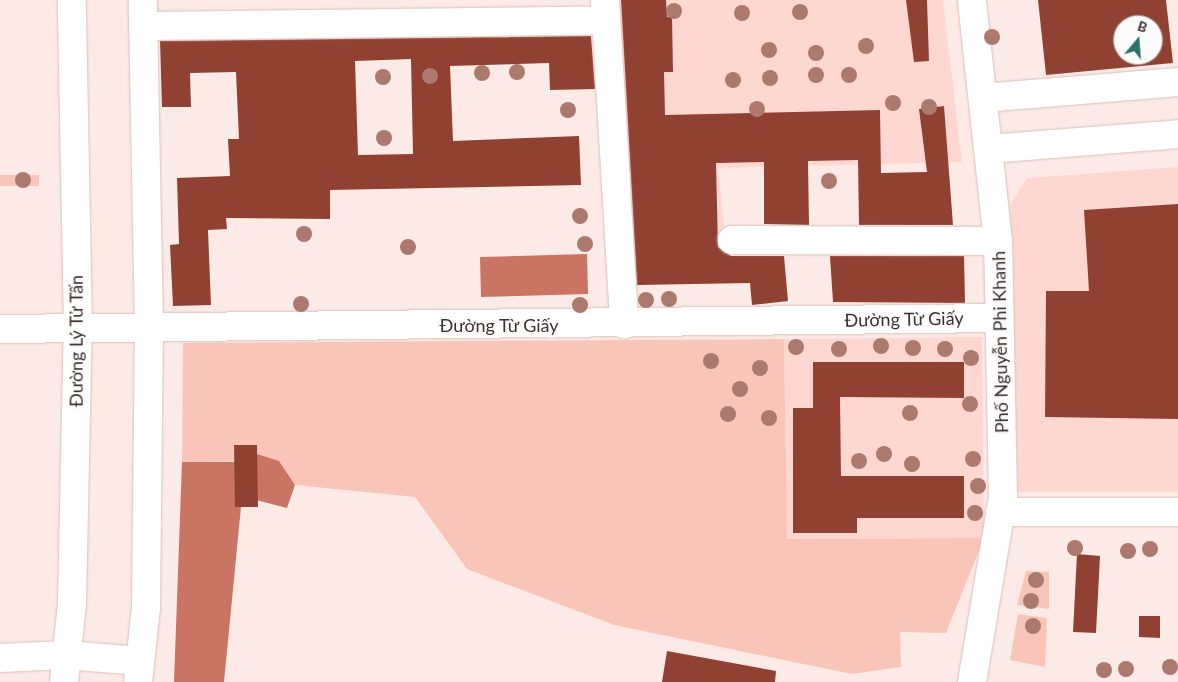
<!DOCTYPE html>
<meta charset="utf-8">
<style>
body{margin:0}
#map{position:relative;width:1178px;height:682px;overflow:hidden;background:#fceae6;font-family:Lato,sans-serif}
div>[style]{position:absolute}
.built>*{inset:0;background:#fed8d0}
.green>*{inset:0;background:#fac5b9}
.water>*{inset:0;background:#ca7463}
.building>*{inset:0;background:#914132}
.roads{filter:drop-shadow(0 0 1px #dcc0b9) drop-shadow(0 0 1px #dcc0b9)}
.minor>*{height:28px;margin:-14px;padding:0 14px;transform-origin:14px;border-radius:14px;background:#fff}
.trees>*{width:16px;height:16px;margin:-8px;border-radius:50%;background:#ac796f}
span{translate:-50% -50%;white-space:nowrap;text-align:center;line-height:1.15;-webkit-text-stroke:5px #fbfbfb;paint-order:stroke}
.street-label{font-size:18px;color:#3c312e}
.north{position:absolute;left:1113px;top:15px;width:50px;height:50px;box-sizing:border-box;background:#fbfbfb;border:1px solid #afaaa9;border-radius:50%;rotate:18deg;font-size:14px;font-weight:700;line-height:20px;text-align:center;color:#3c312e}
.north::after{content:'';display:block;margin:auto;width:18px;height:22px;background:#2b7268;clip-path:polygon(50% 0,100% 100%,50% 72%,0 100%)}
</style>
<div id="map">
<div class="built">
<div style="clip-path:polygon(613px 0,943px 0,962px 162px,718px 168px,725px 235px,626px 243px)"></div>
<div style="clip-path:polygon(1178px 167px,1178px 492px,1018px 492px,1010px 205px,1027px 178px)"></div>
<div style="clip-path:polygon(982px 337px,984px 538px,786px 539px,784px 339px)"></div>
</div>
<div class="green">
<div style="clip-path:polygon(0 175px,39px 175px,39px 186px,0 186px)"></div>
<div style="clip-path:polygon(784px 339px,787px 539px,984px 538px,946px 633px,900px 632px,901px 667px,852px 674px,614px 625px,467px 569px,415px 497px,295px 485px,279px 461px,182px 462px,183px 343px)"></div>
<div style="clip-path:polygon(1026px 571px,1049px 572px,1049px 609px,1017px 605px)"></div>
<div style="clip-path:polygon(1018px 614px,1047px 618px,1045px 667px,1010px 660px)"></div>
</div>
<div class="water">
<div style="clip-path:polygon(587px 254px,588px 294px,481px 297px,480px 257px)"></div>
<div style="clip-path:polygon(257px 454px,279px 461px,295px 485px,287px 508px,256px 500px,241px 507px,224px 682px,174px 682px,182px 462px,240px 462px)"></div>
</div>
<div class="building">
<div style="clip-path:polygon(621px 0,666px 0,667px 17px,672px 16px,673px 72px,664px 72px,665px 115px,880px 110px,881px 173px,927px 172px,919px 109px,944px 106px,953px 225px,859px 225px,858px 160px,808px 161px,809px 225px,764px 224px,764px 162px,716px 163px,718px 247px,731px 256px,784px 256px,788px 301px,752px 305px,750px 283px,637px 285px)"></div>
<div style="clip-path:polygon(906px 0,927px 0,929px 61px,914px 62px)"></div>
<div style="clip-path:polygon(evenodd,1038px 0,1166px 0,1173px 63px,1046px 75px,1038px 0,1123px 25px,1153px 25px,1153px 55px,1123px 55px,1123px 25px)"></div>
<div style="clip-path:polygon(evenodd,591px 36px,595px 89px,550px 90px,549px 63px,450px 66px,453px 141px,579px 136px,581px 185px,330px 190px,330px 219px,226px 218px,227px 229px,208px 230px,211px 305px,173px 306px,170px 245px,179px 244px,177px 178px,230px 176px,228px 139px,239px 139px,236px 72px,190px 73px,191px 107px,162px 107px,160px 41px,591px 36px,411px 59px,413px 154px,358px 155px,355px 61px,411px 59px)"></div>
<div style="clip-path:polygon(1178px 204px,1178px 419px,1045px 417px,1046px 291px,1089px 291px,1084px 210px)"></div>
<div style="clip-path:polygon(830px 256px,964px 256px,965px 303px,833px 302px)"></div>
<div style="clip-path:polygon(813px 362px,964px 362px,964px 398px,840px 397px,841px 476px,964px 476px,964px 518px,857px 518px,857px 533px,793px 533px,793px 408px,813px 408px)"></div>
<div style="clip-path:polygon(234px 445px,257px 445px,258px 507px,235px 507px)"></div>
<div style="clip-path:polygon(1077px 554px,1100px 556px,1096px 633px,1073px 632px)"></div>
<div style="clip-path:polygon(1139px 616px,1160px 616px,1160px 638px,1139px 637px)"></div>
<div style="clip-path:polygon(667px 651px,776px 671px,775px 682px,662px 682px)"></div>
</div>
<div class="roads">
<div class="minor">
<div style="left:605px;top:0;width:325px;rotate:86.6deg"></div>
<div style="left:143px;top:26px;width:462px;rotate:-0.7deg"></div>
<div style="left:983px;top:98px;width:196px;rotate:-4.7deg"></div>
<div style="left:989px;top:149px;width:190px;rotate:-4.5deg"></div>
<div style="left:732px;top:240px;width:266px;rotate:0.2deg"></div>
<div style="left:0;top:329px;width:999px;rotate:-0.63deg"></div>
<div style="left:1000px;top:512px;width:178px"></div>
<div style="left:0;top:658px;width:66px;rotate:-2.6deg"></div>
<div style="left:66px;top:655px;width:74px;rotate:4.6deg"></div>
<div style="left:64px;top:682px;width:79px;rotate:-84.2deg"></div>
<div style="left:72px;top:603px;width:276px;rotate:-88.8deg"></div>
<div style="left:78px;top:327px;width:327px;rotate:-91.1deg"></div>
<div style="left:138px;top:682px;width:75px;rotate:-83.9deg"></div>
<div style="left:146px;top:607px;width:280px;rotate:-89.4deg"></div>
<div style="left:149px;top:327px;width:327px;rotate:-91.1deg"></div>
<div style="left:972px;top:682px;width:188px;rotate:-80.5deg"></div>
<div style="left:1003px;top:497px;width:256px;rotate:-91.1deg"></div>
<div style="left:998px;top:241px;width:242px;rotate:-96.2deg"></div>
</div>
</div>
<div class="trees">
<div style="left:674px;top:11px"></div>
<div style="left:800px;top:12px"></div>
<div style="left:742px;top:13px"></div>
<div style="left:992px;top:37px"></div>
<div style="left:866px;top:46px"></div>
<div style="left:769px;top:50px"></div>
<div style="left:816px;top:53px"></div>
<div style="left:517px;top:72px"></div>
<div style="left:482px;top:73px"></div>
<div style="left:816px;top:75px"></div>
<div style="left:849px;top:75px"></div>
<div style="left:430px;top:76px"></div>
<div style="left:383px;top:77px"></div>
<div style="left:770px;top:78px"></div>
<div style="left:733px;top:80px"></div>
<div style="left:893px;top:103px"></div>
<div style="left:929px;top:107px"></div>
<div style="left:757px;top:109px"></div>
<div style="left:568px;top:110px"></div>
<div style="left:384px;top:138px"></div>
<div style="left:23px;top:180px"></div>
<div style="left:829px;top:181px"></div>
<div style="left:580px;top:216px"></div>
<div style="left:304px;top:234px"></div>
<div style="left:585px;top:244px"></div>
<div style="left:408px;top:247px"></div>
<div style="left:669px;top:299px"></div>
<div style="left:646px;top:300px"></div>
<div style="left:301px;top:304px"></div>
<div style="left:580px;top:305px"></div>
<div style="left:881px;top:346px"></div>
<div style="left:796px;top:347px"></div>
<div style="left:913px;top:348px"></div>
<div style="left:839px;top:349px"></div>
<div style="left:945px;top:349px"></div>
<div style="left:971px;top:358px"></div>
<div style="left:711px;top:361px"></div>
<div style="left:760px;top:368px"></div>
<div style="left:740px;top:389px"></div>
<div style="left:970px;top:404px"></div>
<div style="left:910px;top:413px"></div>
<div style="left:728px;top:414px"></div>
<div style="left:769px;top:418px"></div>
<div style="left:884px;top:454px"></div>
<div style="left:973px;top:459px"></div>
<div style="left:859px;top:461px"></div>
<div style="left:912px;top:464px"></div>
<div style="left:978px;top:486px"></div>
<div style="left:975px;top:513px"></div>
<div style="left:1075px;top:548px"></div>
<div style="left:1150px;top:549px"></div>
<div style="left:1128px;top:551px"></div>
<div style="left:1036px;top:580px"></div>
<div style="left:1031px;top:601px"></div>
<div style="left:1033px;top:626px"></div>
<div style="left:1170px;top:667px"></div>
<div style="left:1126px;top:669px"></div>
<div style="left:1104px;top:670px"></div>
</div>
<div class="street-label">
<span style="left:904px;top:319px;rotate:-1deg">Đường Từ Giấy</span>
<span style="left:499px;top:325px">Đường Từ Giấy</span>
<span style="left:76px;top:341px;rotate:-90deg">Đường Lý Tử Tấn</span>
<span style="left:1000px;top:342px;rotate:-91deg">Phố Nguyễn Phi Khanh</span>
</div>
<div class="north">B</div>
</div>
